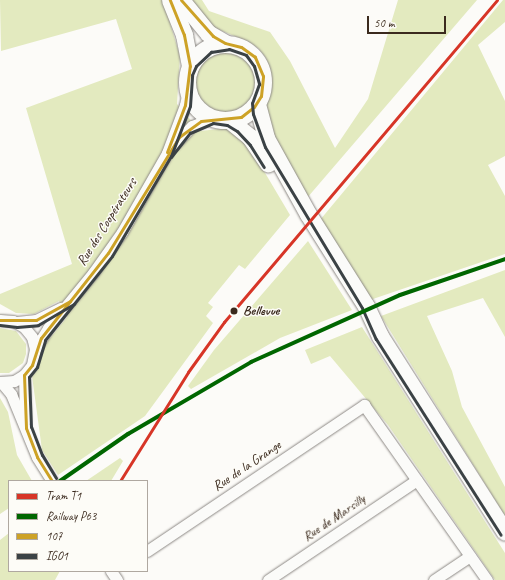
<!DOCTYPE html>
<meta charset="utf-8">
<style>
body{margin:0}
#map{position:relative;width:505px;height:580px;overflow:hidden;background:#fcfbf8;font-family:Caveat,sans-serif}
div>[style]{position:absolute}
.green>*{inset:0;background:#e3eabf}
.round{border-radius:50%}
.roads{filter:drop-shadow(0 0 1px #8d8985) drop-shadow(0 0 1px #8d8985)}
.minor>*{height:11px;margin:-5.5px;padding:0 5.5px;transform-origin:5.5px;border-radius:5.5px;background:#fbfbf9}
.primary>*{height:17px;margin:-8.5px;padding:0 8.5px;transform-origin:8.5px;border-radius:8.5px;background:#fbfbf9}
.primary>.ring{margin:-8.5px;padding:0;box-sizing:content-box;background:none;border:17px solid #fbfbf9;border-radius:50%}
.bus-1>*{height:3px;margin:-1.5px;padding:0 1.5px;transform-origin:1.5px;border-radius:1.5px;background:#cda226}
.bus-2>*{height:3px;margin:-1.5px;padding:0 1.5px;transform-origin:1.5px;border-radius:1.5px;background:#3b4245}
.rail-1>*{height:4px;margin:-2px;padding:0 2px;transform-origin:2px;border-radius:2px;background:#060}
.tram-1>*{height:3px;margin:-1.5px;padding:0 1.5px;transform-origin:1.5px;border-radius:1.5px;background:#d73527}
.dots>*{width:11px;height:11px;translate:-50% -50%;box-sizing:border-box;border:2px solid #fdfcf7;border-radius:50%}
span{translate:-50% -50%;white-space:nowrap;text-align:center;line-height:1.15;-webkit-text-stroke:3px #fdfcf7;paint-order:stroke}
.street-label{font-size:14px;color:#3b2a1e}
.stop-label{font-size:14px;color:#3b2a1e;font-weight:700}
.left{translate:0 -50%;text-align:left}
.legend{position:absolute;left:8px;top:480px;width:140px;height:92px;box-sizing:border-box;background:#fdfcf7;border:1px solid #afa8a0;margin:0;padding:5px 7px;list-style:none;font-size:12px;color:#3b2a1e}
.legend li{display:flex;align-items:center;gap:8px;height:20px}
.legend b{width:20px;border:1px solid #afa8a0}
.scale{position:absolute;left:367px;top:16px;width:79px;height:18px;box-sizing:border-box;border:2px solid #3b2a1e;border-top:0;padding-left:5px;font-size:12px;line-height:14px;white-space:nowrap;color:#3b2a1e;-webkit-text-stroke:3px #fdfcf7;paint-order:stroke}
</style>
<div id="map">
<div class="green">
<div style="clip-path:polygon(0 0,202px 0,209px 11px,270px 32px,290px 61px,335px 148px,368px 99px,398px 0,477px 0,307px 198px,262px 116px,269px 94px,270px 75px,266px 58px,258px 48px,244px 40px,210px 26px,194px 7px,170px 23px,180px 56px,177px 104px,200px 131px,228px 128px,245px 139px,290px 215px,245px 269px,239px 265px,208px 303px,213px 307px,206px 316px,213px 323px,145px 416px,58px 475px,42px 450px,32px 376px,46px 343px,67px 317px,59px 301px,34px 314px,16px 313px,0 304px,0 294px,72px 264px,26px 108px,132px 69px,116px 19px,1px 51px)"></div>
<div style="clip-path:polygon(503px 0,505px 0,505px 22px,478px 45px,505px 101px,505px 156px,488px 165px,505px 196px,505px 254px,370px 300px,320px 220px)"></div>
<div class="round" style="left:194px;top:51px;width:62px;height:62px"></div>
<div style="clip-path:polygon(308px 241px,352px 310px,280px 338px,191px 389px,188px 386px,214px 350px)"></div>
<div style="clip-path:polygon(505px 270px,505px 337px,483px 298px,427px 316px,452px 371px,462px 407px,505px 487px,505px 516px,381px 316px)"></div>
<div style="clip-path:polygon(362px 327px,505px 553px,505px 580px,495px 580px,388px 425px,330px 356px,311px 364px,305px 350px)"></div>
<div style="clip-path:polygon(0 328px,16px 331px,26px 344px,26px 354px,23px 363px,9px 373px,0 373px)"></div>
<div style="clip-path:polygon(0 398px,8px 412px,17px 455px,32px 481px,9px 481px,9px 508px,0 514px)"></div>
<div style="clip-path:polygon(120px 458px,123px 461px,111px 481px,86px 481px)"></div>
<div style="clip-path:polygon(9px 533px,9px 571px,60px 571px,55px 580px,0 580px,0 540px)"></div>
</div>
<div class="roads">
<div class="minor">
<div style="left:174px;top:145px;width:26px;rotate:-47deg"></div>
<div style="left:192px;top:126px;width:22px;rotate:-22deg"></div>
<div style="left:0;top:320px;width:13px;rotate:4deg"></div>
<div style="left:13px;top:321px;width:13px;rotate:29deg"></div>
<div style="left:24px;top:327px;width:13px;rotate:51deg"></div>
<div style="left:32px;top:337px;width:12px;rotate:76deg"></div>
<div style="left:35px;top:349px;width:16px;rotate:101deg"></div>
<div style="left:32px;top:365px;width:13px;rotate:129deg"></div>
<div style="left:24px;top:375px;width:12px;rotate:149deg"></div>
<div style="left:14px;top:381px;width:14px;rotate:176deg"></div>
<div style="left:17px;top:322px;width:19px;rotate:-6deg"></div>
<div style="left:36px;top:320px;width:28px;rotate:-26deg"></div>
<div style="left:35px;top:349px;width:25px;rotate:-58deg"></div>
<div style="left:48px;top:328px;width:71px;rotate:-50.7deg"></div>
<div style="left:93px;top:273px;width:50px;rotate:-54.7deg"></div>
<div style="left:122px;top:232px;width:91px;rotate:-60.3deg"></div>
<div style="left:167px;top:153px;width:51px;rotate:-69.4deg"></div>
<div style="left:185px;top:105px;width:14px;rotate:-78deg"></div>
<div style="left:24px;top:375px;width:45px;rotate:88.7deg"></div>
<div style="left:1px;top:382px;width:16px;rotate:50deg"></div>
<div style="left:11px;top:394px;width:68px;rotate:67.6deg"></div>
<div style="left:37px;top:457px;width:28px;rotate:58deg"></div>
<div style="left:147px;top:551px;width:262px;rotate:-33.9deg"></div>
<div style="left:364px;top:405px;width:214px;rotate:54.9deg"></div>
<div style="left:111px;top:571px;width:11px;rotate:56deg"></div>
<div style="left:268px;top:580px;width:179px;rotate:-33.9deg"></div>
<div style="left:434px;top:580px;width:43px;rotate:-33.7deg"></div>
</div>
<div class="primary">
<div style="left:170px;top:0;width:38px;rotate:68deg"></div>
<div style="left:184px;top:35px;width:32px;rotate:79deg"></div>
<div style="left:181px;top:0;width:43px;rotate:50.7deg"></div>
<div style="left:208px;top:33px;width:20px;rotate:30deg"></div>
<div class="ring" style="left:187px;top:44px;width:59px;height:59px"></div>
<div style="left:257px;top:104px;width:35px;rotate:75deg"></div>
<div style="left:266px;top:138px;width:87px;rotate:61.1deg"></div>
<div style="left:308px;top:214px;width:109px;rotate:57.8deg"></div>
<div style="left:366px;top:306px;width:33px;rotate:65deg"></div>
<div style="left:380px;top:336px;width:232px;rotate:57.5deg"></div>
<div style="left:229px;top:120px;width:27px;rotate:39deg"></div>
<div style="left:250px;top:137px;width:32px;rotate:56deg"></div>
</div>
</div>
<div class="bus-1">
<div style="left:167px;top:152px;width:50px;rotate:-69deg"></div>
<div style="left:185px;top:105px;width:39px;rotate:-83deg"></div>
<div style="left:190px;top:66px;width:32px;rotate:-101deg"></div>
<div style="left:184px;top:35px;width:38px;rotate:-112deg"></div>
<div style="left:0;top:320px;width:36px"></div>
<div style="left:36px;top:320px;width:39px;rotate:-29deg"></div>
<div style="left:24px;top:375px;width:13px;rotate:-51deg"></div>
<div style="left:32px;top:365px;width:28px;rotate:-72deg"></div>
<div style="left:41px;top:338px;width:108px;rotate:-51.8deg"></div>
<div style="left:108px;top:253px;width:136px;rotate:-58.5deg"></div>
<div style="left:179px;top:137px;width:27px;rotate:-36deg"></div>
<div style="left:201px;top:121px;width:40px;rotate:-5.7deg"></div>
<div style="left:241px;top:117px;width:16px;rotate:-38deg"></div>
<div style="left:254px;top:107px;width:13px;rotate:-58deg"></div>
<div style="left:261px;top:96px;width:20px;rotate:-84deg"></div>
<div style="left:263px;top:76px;width:21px;rotate:-113deg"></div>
<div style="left:255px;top:57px;width:17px;rotate:-144deg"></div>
<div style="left:241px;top:47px;width:16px;rotate:-166deg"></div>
<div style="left:225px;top:43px;width:14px;rotate:-150deg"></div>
<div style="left:213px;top:36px;width:48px;rotate:-131.6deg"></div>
<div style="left:24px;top:375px;width:53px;rotate:87.8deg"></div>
<div style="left:26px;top:428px;width:31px;rotate:69deg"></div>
<div style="left:37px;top:457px;width:28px;rotate:58deg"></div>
</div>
<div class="bus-2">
<div style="left:171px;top:157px;width:31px;rotate:-52deg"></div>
<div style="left:190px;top:133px;width:25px;rotate:-23deg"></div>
<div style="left:213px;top:123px;width:14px;rotate:8deg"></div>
<div style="left:227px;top:125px;width:12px;rotate:31deg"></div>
<div style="left:237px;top:131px;width:19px;rotate:47deg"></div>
<div style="left:250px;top:145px;width:26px;rotate:58deg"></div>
<div style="left:0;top:325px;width:17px;rotate:7deg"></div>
<div style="left:17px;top:327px;width:21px;rotate:-5deg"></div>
<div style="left:38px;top:325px;width:42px;rotate:-30.3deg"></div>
<div style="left:56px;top:478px;width:27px;rotate:-121deg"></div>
<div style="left:42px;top:455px;width:30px;rotate:-111deg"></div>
<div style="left:31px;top:427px;width:50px;rotate:-92.3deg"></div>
<div style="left:29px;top:377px;width:13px;rotate:-51deg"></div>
<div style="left:37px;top:367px;width:28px;rotate:-73deg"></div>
<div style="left:45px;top:340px;width:107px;rotate:-51.4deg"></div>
<div style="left:112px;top:256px;width:116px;rotate:-59.5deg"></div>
<div style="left:171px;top:156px;width:53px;rotate:-69.2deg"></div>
<div style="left:190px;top:106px;width:31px;rotate:-86deg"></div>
<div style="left:192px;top:75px;width:10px;rotate:-66deg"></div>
<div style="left:196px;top:66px;width:21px;rotate:-43deg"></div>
<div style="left:211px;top:52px;width:18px;rotate:-9deg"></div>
<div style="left:229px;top:49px;width:18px;rotate:19deg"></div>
<div style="left:246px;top:55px;width:14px;rotate:54deg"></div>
<div style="left:254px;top:66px;width:19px;rotate:74deg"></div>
<div style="left:259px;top:84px;width:20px;rotate:110deg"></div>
<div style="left:252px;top:103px;width:11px;rotate:85deg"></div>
<div style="left:253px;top:114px;width:35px;rotate:70deg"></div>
<div style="left:265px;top:147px;width:188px;rotate:58.9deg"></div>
<div style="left:362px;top:308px;width:34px;rotate:66deg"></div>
<div style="left:376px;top:339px;width:232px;rotate:57.5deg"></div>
</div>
<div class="rail-1">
<div style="left:60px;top:481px;width:83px;rotate:-34.7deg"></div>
<div style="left:128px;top:434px;width:143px;rotate:-30.3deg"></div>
<div style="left:251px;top:362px;width:163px;rotate:-24.2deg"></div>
<div style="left:400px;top:295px;width:111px;rotate:-18.9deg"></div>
</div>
<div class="tram-1">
<div style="left:120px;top:481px;width:128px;rotate:-58deg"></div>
<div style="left:188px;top:372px;width:62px;rotate:-54.2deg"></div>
<div style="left:224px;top:322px;width:422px;rotate:-49.7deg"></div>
</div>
<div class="dots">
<div style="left:234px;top:311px;background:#3b2a1e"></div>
</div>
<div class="street-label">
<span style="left:107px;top:222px;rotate:-58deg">Rue des Coopérateurs</span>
<span style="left:247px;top:466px;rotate:-34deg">Rue de la Grange</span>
<span style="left:334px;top:518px;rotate:-34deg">Rue de Marsilly</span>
</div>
<div class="stop-label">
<span class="left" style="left:243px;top:311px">Bellevue</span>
</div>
<ul class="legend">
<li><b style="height:5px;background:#d73527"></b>Tram T1</li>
<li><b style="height:5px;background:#060"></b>Railway P63</li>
<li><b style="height:5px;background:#cda226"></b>107</li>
<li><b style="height:5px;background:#3b4245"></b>IGO1</li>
</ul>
<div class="scale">50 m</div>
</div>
